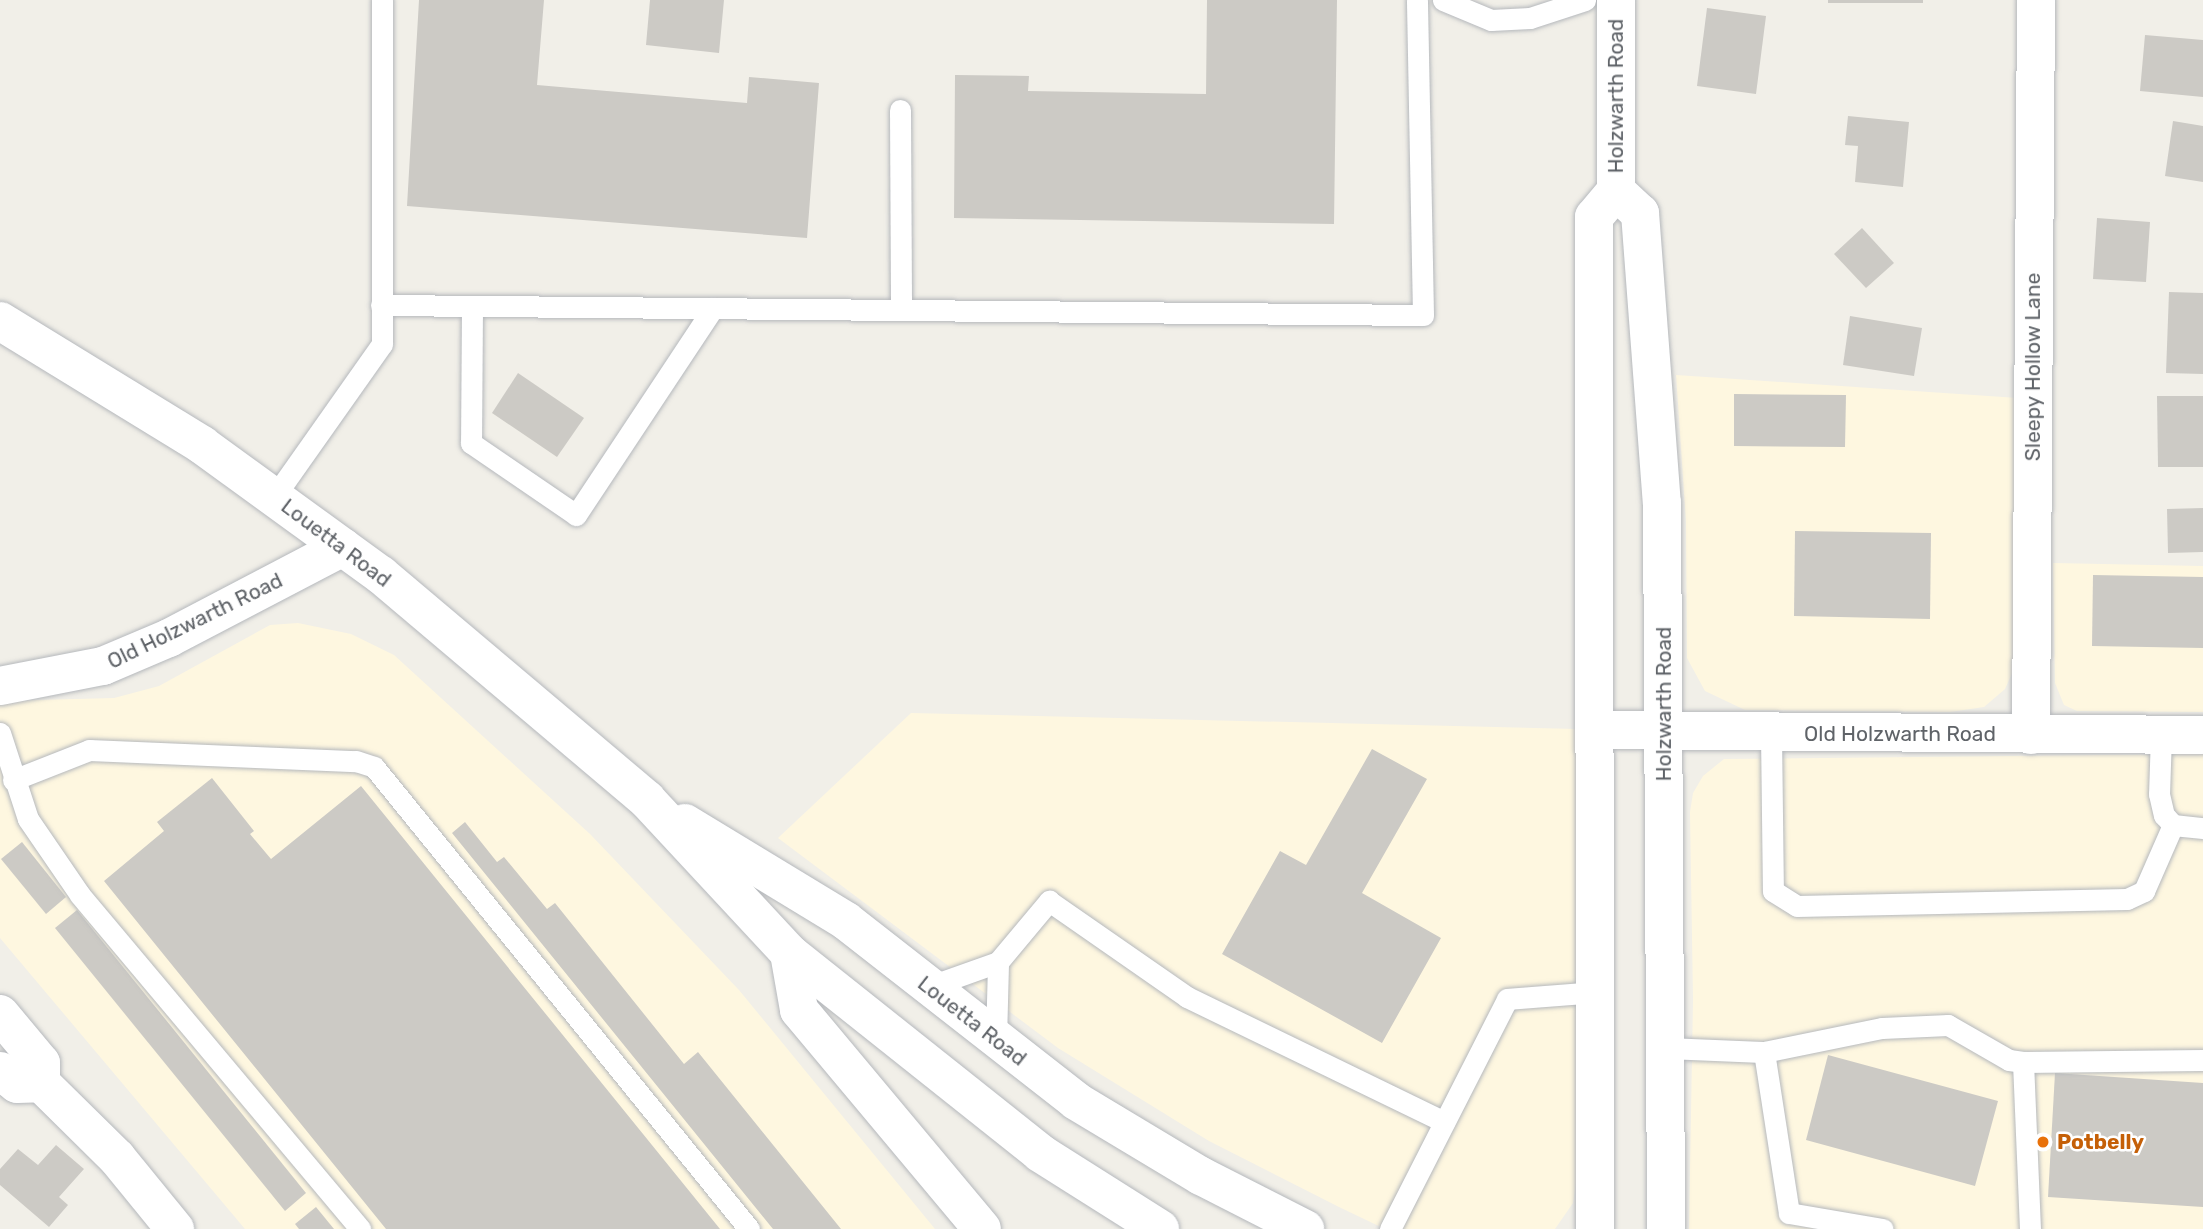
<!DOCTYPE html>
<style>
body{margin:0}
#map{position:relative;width:2203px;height:1229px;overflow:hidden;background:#f1efe8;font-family:Rubik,sans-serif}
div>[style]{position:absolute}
.commercial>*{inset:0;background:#fef7e0}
.building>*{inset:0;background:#cccac5}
.roads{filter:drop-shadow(0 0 2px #b5b8bc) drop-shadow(0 0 2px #b5b8bc)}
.lane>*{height:21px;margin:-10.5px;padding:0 10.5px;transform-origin:10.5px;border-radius:10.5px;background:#fff}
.street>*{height:38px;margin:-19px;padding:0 19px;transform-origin:19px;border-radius:19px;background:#fff}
.secondary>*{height:38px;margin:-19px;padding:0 19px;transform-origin:19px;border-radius:19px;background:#fff}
.dots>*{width:19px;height:19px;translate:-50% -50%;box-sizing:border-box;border:4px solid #fff;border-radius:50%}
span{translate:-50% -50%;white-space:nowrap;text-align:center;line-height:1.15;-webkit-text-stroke:5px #fff;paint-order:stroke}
.street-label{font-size:21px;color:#5f6368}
.food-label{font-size:21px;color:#c56008;font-weight:700}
.left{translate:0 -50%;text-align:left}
</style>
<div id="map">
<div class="commercial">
<div style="clip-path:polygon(1676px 375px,2018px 398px,2016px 664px,2005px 689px,1984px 707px,1950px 712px,1745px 710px,1705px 691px,1687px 658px,1686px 522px)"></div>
<div style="clip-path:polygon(2053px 563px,2203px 566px,2203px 712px,2077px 711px,2064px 705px,2055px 683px)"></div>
<div style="clip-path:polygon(298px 623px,351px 634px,394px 655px,590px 834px,739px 990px,935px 1229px,245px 1229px,0 938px,0 701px,114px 698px,159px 686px,270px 625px)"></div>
<div style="clip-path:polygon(911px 713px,1577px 729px,1579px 1163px,1573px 1203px,1555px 1229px,1385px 1229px,1339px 1207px,1209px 1141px,1058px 1048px,778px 838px)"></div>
<div style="clip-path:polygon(2203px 754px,2203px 1229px,1689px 1229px,1693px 1000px,1690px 812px,1693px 793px,1703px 776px,1724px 759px)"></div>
</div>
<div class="building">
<div style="clip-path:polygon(419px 0,544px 0,537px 85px,747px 103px,749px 77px,819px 83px,807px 238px,407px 206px)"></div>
<div style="clip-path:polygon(650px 0,724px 0,719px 53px,646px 45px)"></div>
<div style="clip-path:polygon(1207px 0,1337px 0,1334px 224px,954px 218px,955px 75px,1029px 76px,1028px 91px,1206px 94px)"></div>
<div style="clip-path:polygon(1828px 0,1923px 0,1923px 3px,1828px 3px)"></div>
<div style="clip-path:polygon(1707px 8px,1766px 16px,1756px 94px,1697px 86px)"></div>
<div style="clip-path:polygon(2145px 35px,2203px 40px,2203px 97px,2140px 91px)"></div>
<div style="clip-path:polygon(1848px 116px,1909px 122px,1903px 187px,1855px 182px,1858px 146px,1845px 145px)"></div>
<div style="clip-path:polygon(2173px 121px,2203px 126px,2203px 182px,2165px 176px)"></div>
<div style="clip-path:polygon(2097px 218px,2150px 222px,2146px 282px,2093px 279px)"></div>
<div style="clip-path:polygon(1862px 228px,1894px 263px,1866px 288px,1834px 254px)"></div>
<div style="clip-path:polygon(2169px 292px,2203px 293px,2203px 374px,2166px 373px)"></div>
<div style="clip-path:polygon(1850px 316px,1922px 328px,1914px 376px,1843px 365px)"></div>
<div style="clip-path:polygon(518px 373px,584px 418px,557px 457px,492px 413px)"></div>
<div style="clip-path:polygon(1734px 394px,1846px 395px,1845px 447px,1734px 446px)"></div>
<div style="clip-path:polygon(2157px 396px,2203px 396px,2203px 467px,2158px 467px)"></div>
<div style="clip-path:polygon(2203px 508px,2203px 552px,2168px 553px,2167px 509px)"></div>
<div style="clip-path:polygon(1795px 531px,1931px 533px,1930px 619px,1794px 616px)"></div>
<div style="clip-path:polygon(2093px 575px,2203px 577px,2203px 648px,2092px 646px)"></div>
<div style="clip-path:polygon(1372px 749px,1427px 779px,1362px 893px,1441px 938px,1382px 1043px,1222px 954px,1280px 851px,1306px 865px)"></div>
<div style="clip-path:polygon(212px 778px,254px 831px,250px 834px,271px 859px,361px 786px,720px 1229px,386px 1229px,104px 881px,164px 831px,157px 822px)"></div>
<div style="clip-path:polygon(465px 822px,497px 862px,504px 857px,547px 909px,555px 903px,684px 1064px,698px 1052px,841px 1229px,773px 1229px,452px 833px)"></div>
<div style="clip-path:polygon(22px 842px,66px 897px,46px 914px,1px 859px)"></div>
<div style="clip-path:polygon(77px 910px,306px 1193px,285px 1211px,55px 928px)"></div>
<div style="clip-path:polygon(1828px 1055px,1998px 1101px,1975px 1186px,1806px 1140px)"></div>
<div style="clip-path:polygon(2055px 1073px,2203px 1083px,2203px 1207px,2048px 1197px)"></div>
<div style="clip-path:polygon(56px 1145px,84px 1169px,59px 1197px,68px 1205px,49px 1227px,0 1185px,0 1169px,18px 1149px,38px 1165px)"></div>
<div style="clip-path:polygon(316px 1207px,334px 1229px,299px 1229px,295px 1224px)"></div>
</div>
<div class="roads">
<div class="lane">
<div style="left:1443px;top:0;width:52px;rotate:22.6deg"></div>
<div style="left:1491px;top:20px;width:39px;rotate:-3deg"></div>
<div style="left:1530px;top:18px;width:58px;rotate:-18.1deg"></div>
<div style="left:900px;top:110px;width:200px;rotate:89.7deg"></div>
<div style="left:381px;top:305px;width:1042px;rotate:0.55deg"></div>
<div style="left:1423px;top:315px;width:315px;rotate:-91.1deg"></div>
<div style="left:472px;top:306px;width:137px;rotate:90.4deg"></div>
<div style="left:471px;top:443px;width:127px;rotate:34.4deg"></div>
<div style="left:576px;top:515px;width:248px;rotate:-56.5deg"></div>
<div style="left:274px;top:497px;width:187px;rotate:-54.8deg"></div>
<div style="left:382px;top:344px;width:344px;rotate:-90deg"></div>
<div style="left:0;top:733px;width:90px;rotate:72deg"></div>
<div style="left:28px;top:819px;width:92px;rotate:55.6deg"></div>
<div style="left:80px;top:895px;width:436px;rotate:50deg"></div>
<div style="left:1771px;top:733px;width:158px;rotate:89.3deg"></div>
<div style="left:1773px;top:891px;width:28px;rotate:32deg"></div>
<div style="left:1797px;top:906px;width:330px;rotate:-1.2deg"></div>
<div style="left:2127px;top:899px;width:19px;rotate:-25deg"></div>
<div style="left:2144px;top:891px;width:72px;rotate:-66.3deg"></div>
<div style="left:2161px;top:735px;width:59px;rotate:91.9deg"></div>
<div style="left:2159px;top:794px;width:22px;rotate:77deg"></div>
<div style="left:2164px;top:815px;width:13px;rotate:48deg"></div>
<div style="left:2173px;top:825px;width:30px;rotate:6deg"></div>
<div style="left:13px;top:780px;width:82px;rotate:-21.5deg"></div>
<div style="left:89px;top:750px;width:267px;rotate:2.4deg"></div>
<div style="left:356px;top:761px;width:19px;rotate:18deg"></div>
<div style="left:374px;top:767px;width:595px;rotate:50.93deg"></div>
<div style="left:928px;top:987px;width:74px;rotate:-19.7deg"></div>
<div style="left:998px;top:962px;width:80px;rotate:-50.1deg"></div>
<div style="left:1049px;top:901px;width:168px;rotate:34.8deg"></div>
<div style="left:1187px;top:997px;width:286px;rotate:25.9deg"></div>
<div style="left:996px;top:1040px;width:78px;rotate:-88.5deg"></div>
<div style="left:1665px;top:1048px;width:99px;rotate:2.3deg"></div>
<div style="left:1764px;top:1052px;width:163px;rotate:81.2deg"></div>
<div style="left:1789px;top:1213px;width:95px;rotate:9.7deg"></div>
<div style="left:1764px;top:1052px;width:120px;rotate:-11.5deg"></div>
<div style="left:1882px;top:1028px;width:66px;rotate:-2.6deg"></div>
<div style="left:1948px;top:1025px;width:70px;rotate:29.8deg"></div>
<div style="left:2009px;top:1060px;width:14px;rotate:8deg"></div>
<div style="left:2023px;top:1062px;width:180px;rotate:-0.6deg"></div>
<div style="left:2023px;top:1062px;width:167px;rotate:87.6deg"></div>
<div style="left:1390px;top:1229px;width:258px;rotate:-63deg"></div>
<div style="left:1507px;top:999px;width:89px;rotate:-4.5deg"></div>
</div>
<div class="street">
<div style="left:0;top:686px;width:105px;rotate:-11deg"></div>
<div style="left:103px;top:666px;width:72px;rotate:-23deg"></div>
<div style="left:169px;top:638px;width:196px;rotate:-27.6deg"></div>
<div style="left:1596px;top:730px;width:607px;rotate:0.47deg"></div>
<div style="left:2031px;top:735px;width:735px;rotate:-89.61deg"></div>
<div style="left:0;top:1014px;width:64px;rotate:50.1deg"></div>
<div style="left:41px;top:1063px;width:20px;rotate:90deg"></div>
<div style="left:0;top:1071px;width:21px;rotate:37deg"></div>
<div style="left:17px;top:1084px;width:24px;rotate:-2deg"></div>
<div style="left:41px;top:1083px;width:107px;rotate:44.6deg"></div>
<div style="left:117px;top:1158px;width:92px;rotate:50.8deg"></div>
</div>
<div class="secondary">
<div style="left:1616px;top:191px;width:33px;rotate:43deg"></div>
<div style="left:1640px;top:213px;width:291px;rotate:85.7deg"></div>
<div style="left:1662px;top:503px;width:726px;rotate:89.68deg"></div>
<div style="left:0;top:321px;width:237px;rotate:31.5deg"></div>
<div style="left:202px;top:445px;width:221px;rotate:36deg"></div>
<div style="left:381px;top:575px;width:348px;rotate:40.2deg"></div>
<div style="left:647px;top:800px;width:209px;rotate:47.1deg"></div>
<div style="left:789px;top:953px;width:321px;rotate:38.5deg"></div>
<div style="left:1040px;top:1153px;width:142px;rotate:32.3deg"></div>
<div style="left:685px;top:823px;width:188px;rotate:31.3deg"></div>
<div style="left:846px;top:921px;width:292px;rotate:38deg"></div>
<div style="left:1076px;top:1101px;width:146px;rotate:31deg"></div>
<div style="left:1201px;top:1176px;width:117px;rotate:27deg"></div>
<div style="left:789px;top:953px;width:58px;rotate:80deg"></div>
<div style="left:799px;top:1010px;width:285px;rotate:50.1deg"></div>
<div style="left:1595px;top:1229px;width:1012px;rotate:-90.06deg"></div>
<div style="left:1594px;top:217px;width:34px;rotate:-50deg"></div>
<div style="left:1616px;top:191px;width:191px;rotate:-90deg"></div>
</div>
</div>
<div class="dots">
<div style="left:2043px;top:1142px;background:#e8710a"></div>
</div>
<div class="street-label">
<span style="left:1616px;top:96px;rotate:-90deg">Holzwarth Road</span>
<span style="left:2033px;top:367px;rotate:-90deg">Sleepy Hollow Lane</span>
<span style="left:336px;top:543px;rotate:37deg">Louetta Road</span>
<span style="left:195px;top:621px;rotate:-26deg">Old Holzwarth Road</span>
<span style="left:1664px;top:704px;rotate:-90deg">Holzwarth Road</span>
<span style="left:1900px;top:734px">Old Holzwarth Road</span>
<span style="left:972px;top:1021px;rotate:38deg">Louetta Road</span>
</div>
<div class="food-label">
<span class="left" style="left:2057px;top:1142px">Potbelly</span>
</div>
</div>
